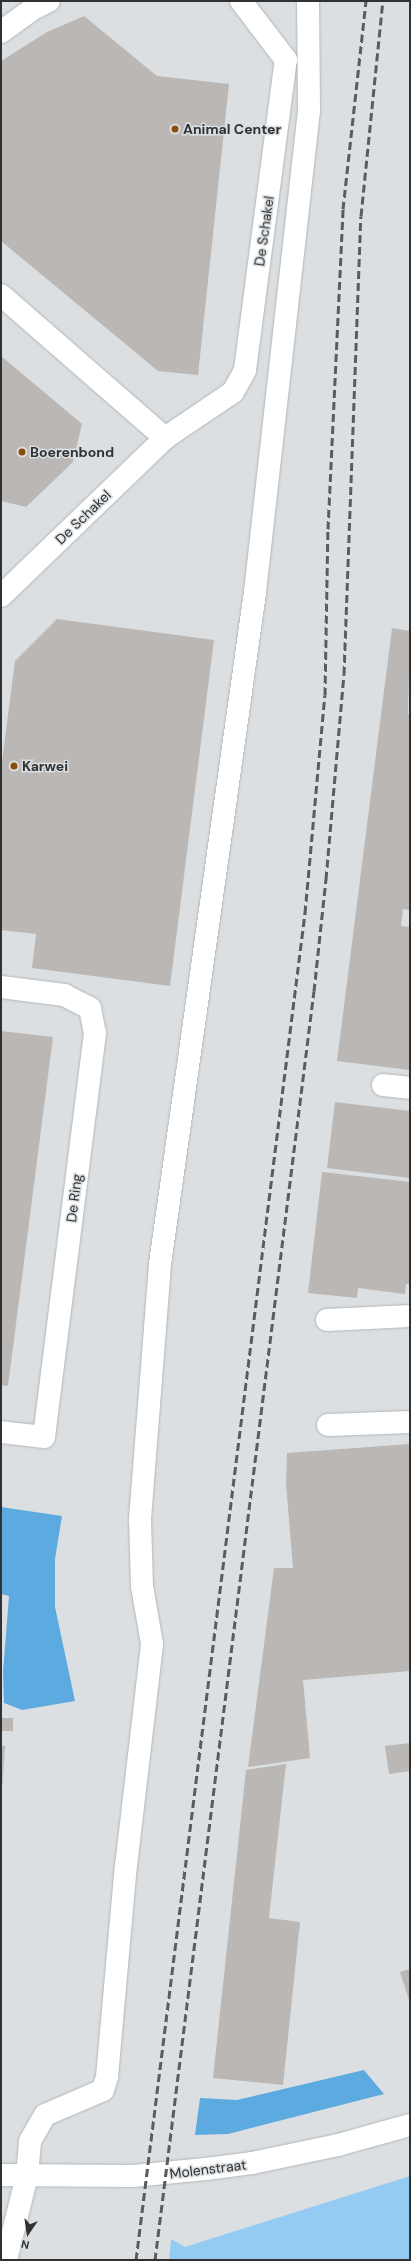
<!DOCTYPE html>
<style>
body{margin:0}
#map{position:relative;width:411px;height:2261px;overflow:hidden;background:#dbdfe2;font-family:"DM Sans",sans-serif}
div>[style]{position:absolute}
.green>*{inset:0;background:#94cbf3}
.forest>*{inset:0;background:#5caae0}
.building>*{inset:0;background:#bab7b4}
.roads{filter:drop-shadow(0 0 1px #b2b6b9) drop-shadow(0 0 1px #b2b6b9)}
.minor>*{height:22px;margin:-11px;padding:0 11px;transform-origin:11px;border-radius:11px;background:#fff}
.rail>*{height:3px;margin-top:-1.5px;transform-origin:0;background:repeating-linear-gradient(90deg,#5a5c5e 0 8px,transparent 0 12px)}
.dots>*{width:11px;height:11px;translate:-50% -50%;box-sizing:border-box;border:2px solid #dbdfe2;border-radius:50%}
span{translate:-50% -50%;white-space:nowrap;text-align:center;line-height:1.15;-webkit-text-stroke:3px #dbdfe2;paint-order:stroke}
.poi-label{font-size:14px;color:#2f3132;font-weight:700}
.left{translate:0 -50%;text-align:left}
.street-label{font-size:14px;color:#2f3132}
.frame{position:absolute;inset:0;border:2px solid #2f3132;pointer-events:none}
.north{position:absolute;left:8px;top:2213px;width:40px;height:40px;-webkit-text-stroke:3px #dbdfe2;paint-order:stroke;rotate:193deg;font-size:11px;font-weight:700;line-height:16px;text-align:center;color:#2f3132}
.north::after{content:'';display:block;margin:auto;width:14px;height:18px;background:#2f3132;clip-path:polygon(50% 0,100% 100%,50% 72%,0 100%)}
</style>
<div id="map">
<div class="green">
<div style="clip-path:polygon(410px 2176px,410px 2260px,169px 2260px,171px 2239px,185px 2247px)"></div>
</div>
<div class="forest">
<div style="clip-path:polygon(1px 1507px,62px 1516px,55px 1559px,55px 1607px,75px 1701px,22px 1710px,4px 1703px,3px 1672px,9px 1596px,1px 1594px)"></div>
<div style="clip-path:polygon(364px 2070px,384px 2094px,228px 2134px,195px 2135px,200px 2098px,237px 2100px)"></div>
</div>
<div class="building">
<div style="clip-path:polygon(84px 16px,157px 76px,229px 84px,198px 375px,158px 371px,1px 241px,1px 61px,47px 32px)"></div>
<div style="clip-path:polygon(1px 356px,82px 424px,73px 462px,26px 507px,1px 501px)"></div>
<div style="clip-path:polygon(57px 619px,214px 640px,170px 986px,32px 968px,36px 934px,1px 930px,1px 769px,15px 661px)"></div>
<div style="clip-path:polygon(392px 628px,410px 631px,408px 714px,410px 714px,410px 910px,403px 909px,401px 926px,410px 927px,410px 1070px,337px 1061px)"></div>
<div style="clip-path:polygon(1px 1031px,53px 1037px,8px 1386px,1px 1385px)"></div>
<div style="clip-path:polygon(335px 1102px,410px 1111px,410px 1178px,327px 1168px)"></div>
<div style="clip-path:polygon(322px 1172px,410px 1182px,410px 1284px,406px 1284px,405px 1294px,358px 1288px,357px 1298px,308px 1293px)"></div>
<div style="clip-path:polygon(410px 1444px,410px 1671px,303px 1680px,310px 1758px,248px 1767px,274px 1568px,293px 1568px,286px 1483px,287px 1453px)"></div>
<div style="clip-path:polygon(1px 1718px,13px 1718px,13px 1731px,1px 1731px)"></div>
<div style="clip-path:polygon(410px 1743px,410px 1771px,389px 1774px,385px 1746px)"></div>
<div style="clip-path:polygon(1px 1746px,5px 1746px,2px 1790px,1px 1790px)"></div>
<div style="clip-path:polygon(286px 1764px,269px 1918px,300px 1922px,283px 2085px,213px 2078px,246px 1770px)"></div>
<div style="clip-path:polygon(410px 1969px,410px 2003px,400px 1972px)"></div>
</div>
<div class="roads">
<div class="minor">
<div style="left:1px;top:32px;width:37px;rotate:-36deg"></div>
<div style="left:31px;top:10px;width:20px;rotate:-27deg"></div>
<div style="left:1px;top:295px;width:218px;rotate:41.1deg"></div>
<div style="left:1px;top:596px;width:228px;rotate:-43.9deg"></div>
<div style="left:165px;top:438px;width:82px;rotate:-34.1deg"></div>
<div style="left:233px;top:392px;width:25px;rotate:-61deg"></div>
<div style="left:245px;top:370px;width:313px;rotate:-82.5deg"></div>
<div style="left:286px;top:60px;width:74px;rotate:-127.3deg"></div>
<div style="left:1px;top:987px;width:64px;rotate:7.2deg"></div>
<div style="left:64px;top:995px;width:29px;rotate:27deg"></div>
<div style="left:90px;top:1008px;width:25px;rotate:79deg"></div>
<div style="left:95px;top:1033px;width:407px;rotate:97.2deg"></div>
<div style="left:44px;top:1437px;width:43px;rotate:-173.4deg"></div>
<div style="left:383px;top:1085px;width:27px;rotate:6deg"></div>
<div style="left:327px;top:1320px;width:83px;rotate:-2.8deg"></div>
<div style="left:328px;top:1425px;width:82px;rotate:-2.1deg"></div>
<div style="left:1px;top:2175px;width:132px;rotate:0.4deg"></div>
<div style="left:133px;top:2176px;width:73px;rotate:-5.5deg"></div>
<div style="left:206px;top:2169px;width:46px;rotate:-7.4deg"></div>
<div style="left:252px;top:2163px;width:88px;rotate:-11.8deg"></div>
<div style="left:338px;top:2145px;width:75px;rotate:-15.5deg"></div>
<div style="left:6px;top:2260px;width:87px;rotate:-76deg"></div>
<div style="left:27px;top:2176px;width:35px;rotate:-85deg"></div>
<div style="left:30px;top:2141px;width:30px;rotate:-60deg"></div>
<div style="left:45px;top:2115px;width:63px;rotate:-23.3deg"></div>
<div style="left:103px;top:2090px;width:14px;rotate:-73deg"></div>
<div style="left:107px;top:2077px;width:212px;rotate:-84.9deg"></div>
<div style="left:126px;top:1866px;width:224px;rotate:-83.3deg"></div>
<div style="left:152px;top:1644px;width:59px;rotate:-99.8deg"></div>
<div style="left:142px;top:1586px;width:67px;rotate:-91.7deg"></div>
<div style="left:140px;top:1519px;width:256px;rotate:-85.5deg"></div>
<div style="left:160px;top:1264px;width:679px;rotate:-81.95deg"></div>
<div style="left:255px;top:592px;width:485px;rotate:-83.6deg"></div>
<div style="left:309px;top:110px;width:109px;rotate:-90.5deg"></div>
</div>
</div>
<div class="rail">
<div style="left:136px;top:2260px;width:1358px;rotate:-82.85deg"></div>
<div style="left:305px;top:913px;width:219px;rotate:-84.8deg"></div>
<div style="left:325px;top:695px;width:166px;rotate:-89deg"></div>
<div style="left:328px;top:529px;width:320px;rotate:-87.3deg"></div>
<div style="left:343px;top:209px;width:209px;rotate:-83.7deg"></div>
<div style="left:155px;top:2260px;width:1279px;rotate:-82.86deg"></div>
<div style="left:314px;top:991px;width:113px;rotate:-83.9deg"></div>
<div style="left:326px;top:879px;width:206px;rotate:-85deg"></div>
<div style="left:344px;top:674px;width:458px;rotate:-87.9deg"></div>
<div style="left:361px;top:216px;width:216px;rotate:-84.2deg"></div>
</div>
<div class="dots">
<div style="left:175px;top:129px;background:#894e08"></div>
<div style="left:22px;top:452px;background:#894e08"></div>
<div style="left:14px;top:766px;background:#894e08"></div>
</div>
<div class="poi-label">
<span class="left" style="left:183px;top:129px">Animal Center</span>
<span class="left" style="left:30px;top:452px">Boerenbond</span>
<span class="left" style="left:22px;top:766px">Karwei</span>
</div>
<div class="street-label">
<span style="left:264px;top:231px;rotate:-82deg">De Schakel</span>
<span style="left:83px;top:517px;rotate:-44deg">De Schakel</span>
<span style="left:74px;top:1198px;rotate:-83deg">De Ring</span>
<span style="left:208px;top:2169px;rotate:-7deg">Molenstraat</span>
</div>
<div class="frame"></div>
<div class="north">N</div>
</div>
